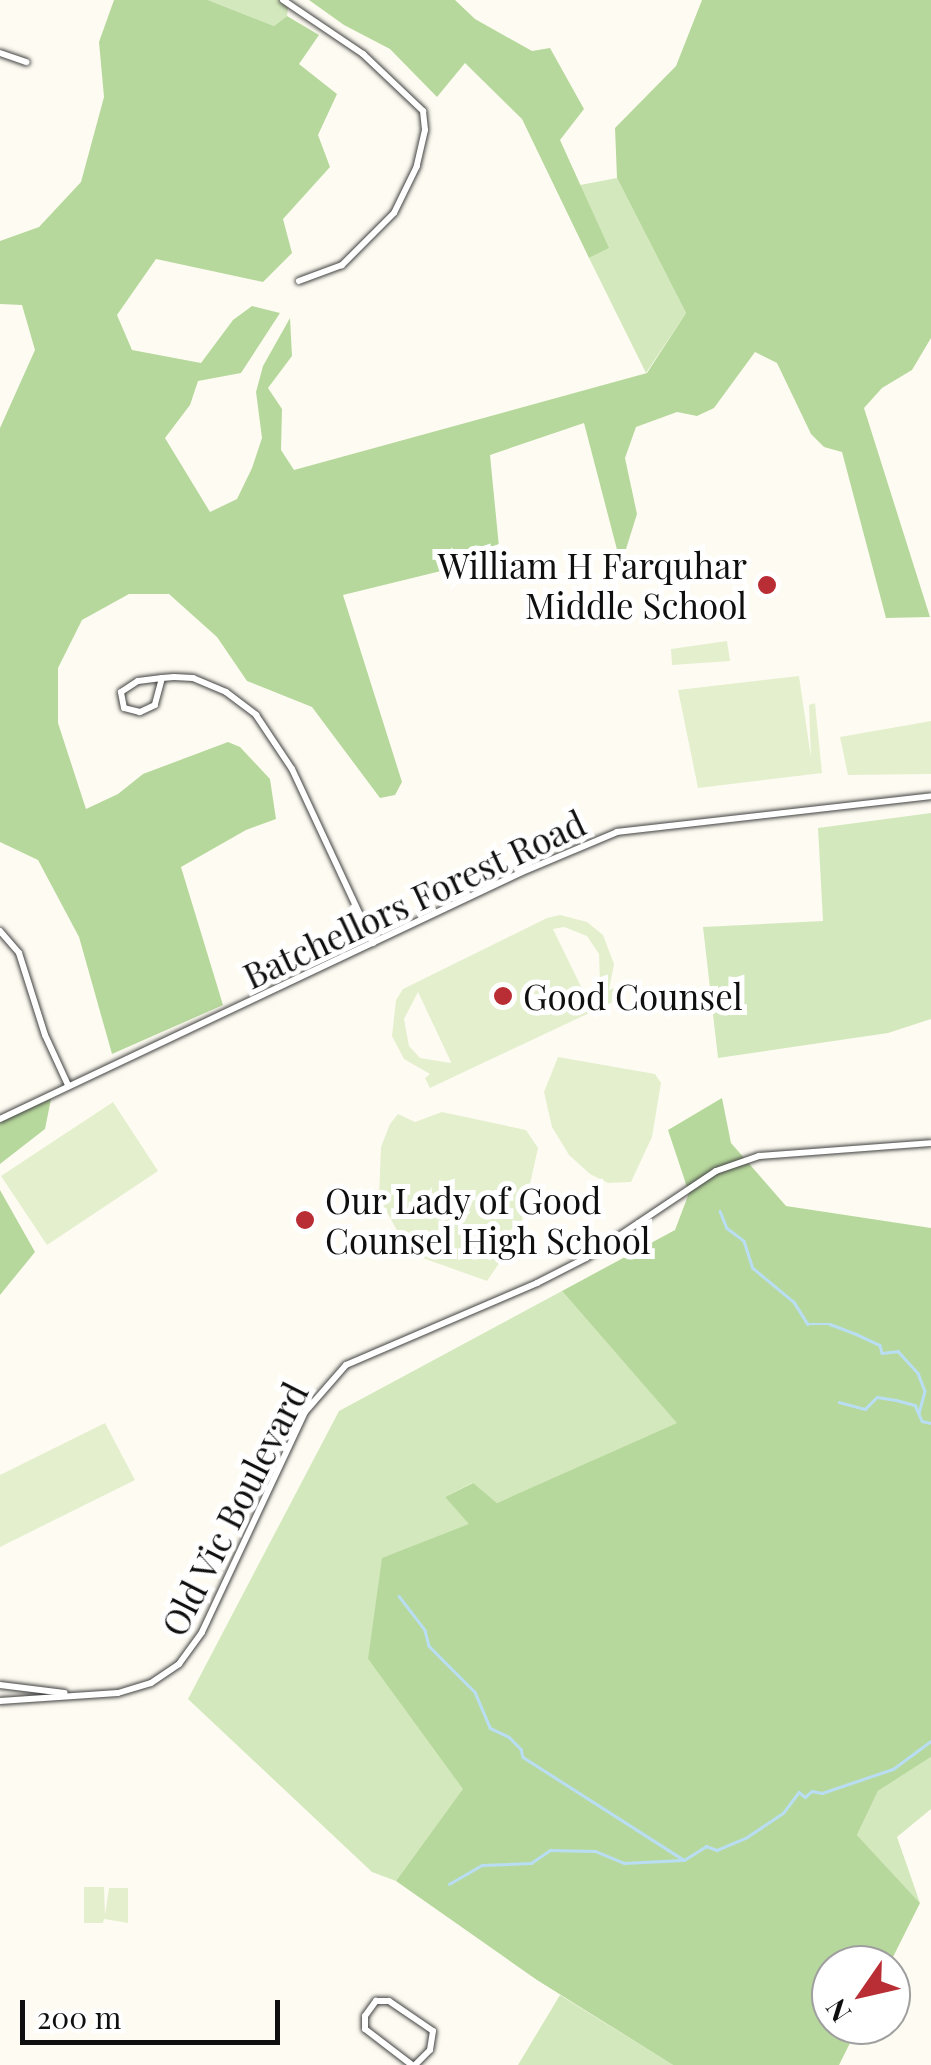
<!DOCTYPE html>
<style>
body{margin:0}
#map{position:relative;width:931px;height:2065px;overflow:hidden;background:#fefcf2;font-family:"Playfair Display",serif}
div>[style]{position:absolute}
.green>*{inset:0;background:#d3e8bc}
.forest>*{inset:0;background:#b7d89c}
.pitch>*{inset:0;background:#e4efce}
.stream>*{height:2.5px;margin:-1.25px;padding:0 1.25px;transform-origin:1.25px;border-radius:1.25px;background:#b9def4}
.roads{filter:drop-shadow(0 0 2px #424242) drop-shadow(0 0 2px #424242)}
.minor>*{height:6px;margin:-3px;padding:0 3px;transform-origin:3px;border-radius:3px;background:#fff}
.dots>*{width:28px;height:28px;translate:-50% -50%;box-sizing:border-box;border:5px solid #fff;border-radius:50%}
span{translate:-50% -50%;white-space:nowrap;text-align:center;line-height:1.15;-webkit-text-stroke:10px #fff;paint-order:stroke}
.poi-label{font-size:35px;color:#0f0f0f}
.right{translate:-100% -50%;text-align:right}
.left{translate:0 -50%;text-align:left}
.street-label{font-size:35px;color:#0f0f0f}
.north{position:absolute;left:811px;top:1945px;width:100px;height:100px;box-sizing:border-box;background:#fff;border:2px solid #9f9f9f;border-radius:50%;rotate:236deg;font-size:28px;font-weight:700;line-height:40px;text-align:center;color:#0f0f0f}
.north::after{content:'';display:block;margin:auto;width:35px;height:45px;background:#b92d34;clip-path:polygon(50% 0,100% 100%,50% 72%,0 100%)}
.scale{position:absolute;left:20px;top:2000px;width:260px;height:45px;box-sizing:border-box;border:5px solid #0f0f0f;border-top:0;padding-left:12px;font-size:30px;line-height:35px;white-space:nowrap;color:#0f0f0f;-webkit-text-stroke:8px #fff;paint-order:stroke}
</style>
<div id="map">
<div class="green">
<div style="clip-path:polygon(208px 0,289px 0,287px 16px,274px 26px)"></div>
<div style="clip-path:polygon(617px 178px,686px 313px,646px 373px,589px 258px,608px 248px,580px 185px)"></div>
<div style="clip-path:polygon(931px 813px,931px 1019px,888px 1033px,718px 1058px,703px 927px,823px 921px,818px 828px)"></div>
<div style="clip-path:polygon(562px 1291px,678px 1423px,497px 1503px,472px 1483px,445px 1497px,470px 1524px,368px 1659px,464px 1789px,396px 1881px,372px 1872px,188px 1699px,339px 1411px)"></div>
<div style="clip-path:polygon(931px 1757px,931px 1809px,897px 1837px,920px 1903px,857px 1835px,878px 1791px)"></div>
<div style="clip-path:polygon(560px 1995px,673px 2065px,518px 2065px)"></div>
</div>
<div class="forest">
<div style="clip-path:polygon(114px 0,208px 0,274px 26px,287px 16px,319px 35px,299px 64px,337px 94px,318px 135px,330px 167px,283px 219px,292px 253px,263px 282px,156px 259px,117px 315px,132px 350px,201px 363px,233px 320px,252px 306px,280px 313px,241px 373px,198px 381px,190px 405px,165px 438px,210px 512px,237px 499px,252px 468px,262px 438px,256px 392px,263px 366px,290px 318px,292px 356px,268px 388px,282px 409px,281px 450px,294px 470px,647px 373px,686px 313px,617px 178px,615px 128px,676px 66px,702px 0,931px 0,931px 338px,912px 370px,882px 388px,864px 408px,930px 617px,886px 618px,842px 452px,824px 447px,811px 434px,777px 363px,755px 352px,714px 408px,697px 416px,677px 412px,636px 427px,625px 458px,637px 514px,621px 565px,584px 423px,490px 455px,499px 547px,486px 560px,343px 595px,402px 782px,395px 795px,380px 798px,312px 707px,247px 681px,217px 637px,169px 594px,129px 594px,82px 620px,58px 668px,58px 723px,86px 809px,118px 794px,143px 774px,228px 742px,240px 747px,270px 779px,276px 819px,246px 830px,181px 867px,223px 1005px,112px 1054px,79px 937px,38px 860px,0 842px,0 428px,35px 350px,22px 305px,0 304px,0 241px,39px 227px,81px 182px,104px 97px,99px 42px)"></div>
<div style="clip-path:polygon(309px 0,455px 0,475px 19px,532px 51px,550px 48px,584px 109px,560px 140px,609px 248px,589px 258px,522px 119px,465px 63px,437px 97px,390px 49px,344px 25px)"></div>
<div style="clip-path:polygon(722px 1098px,731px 1143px,786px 1206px,931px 1228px,931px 1757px,878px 1791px,857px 1835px,920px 1903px,889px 1965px,831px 1965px,831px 2025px,859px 2025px,839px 2065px,673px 2065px,537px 1980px,396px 1881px,463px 1789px,368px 1659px,382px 1558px,469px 1524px,445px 1497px,473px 1483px,497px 1503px,677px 1423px,562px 1291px,675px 1230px,689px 1193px,668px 1130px)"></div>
<div style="clip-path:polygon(51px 1099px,45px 1129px,0 1164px,0 1121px)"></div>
<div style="clip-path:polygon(0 1190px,35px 1252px,0 1295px)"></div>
</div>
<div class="pitch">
<div style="clip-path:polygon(727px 641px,730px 661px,672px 665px,671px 649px)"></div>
<div style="clip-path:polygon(799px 676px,811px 758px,809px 705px,815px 703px,822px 773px,698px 788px,678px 690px)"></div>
<div style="clip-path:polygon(931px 721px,931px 774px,848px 775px,840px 737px)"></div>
<div style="clip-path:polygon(evenodd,560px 915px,587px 922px,603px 935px,614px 964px,609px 990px,614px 988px,619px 999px,430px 1088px,425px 1078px,430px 1074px,404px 1059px,392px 1036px,396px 1000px,403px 989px,547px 918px,560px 915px,564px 927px,587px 936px,599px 954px,600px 983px,587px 999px,553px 929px,564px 927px,560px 915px,418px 992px,451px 1062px,451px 1063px,420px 1058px,409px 1046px,404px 1019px,418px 992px)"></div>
<div style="clip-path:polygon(558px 1057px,655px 1074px,661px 1083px,652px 1137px,631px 1182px,608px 1183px,590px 1174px,569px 1155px,552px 1127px,544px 1092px)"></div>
<div style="clip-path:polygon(113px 1102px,158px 1171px,47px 1245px,1px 1176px)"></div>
<div style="clip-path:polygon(442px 1112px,526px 1130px,538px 1148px,519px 1234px,487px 1281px,420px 1257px,401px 1238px,379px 1197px,381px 1147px,390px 1124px,398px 1114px,415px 1122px)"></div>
<div style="clip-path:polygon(105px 1423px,135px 1480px,0 1547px,0 1475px)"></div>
<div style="clip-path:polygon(84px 1887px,104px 1887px,105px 1915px,109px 1888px,128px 1888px,128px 1923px,104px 1919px,103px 1923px,84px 1923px)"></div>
</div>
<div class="stream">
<div style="left:720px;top:1211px;width:18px;rotate:68deg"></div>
<div style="left:727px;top:1228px;width:21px;rotate:37deg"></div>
<div style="left:744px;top:1241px;width:28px;rotate:72deg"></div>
<div style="left:753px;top:1268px;width:53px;rotate:39.7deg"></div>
<div style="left:794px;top:1302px;width:26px;rotate:58deg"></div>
<div style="left:808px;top:1324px;width:22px"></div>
<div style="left:830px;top:1324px;width:28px;rotate:21deg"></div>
<div style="left:856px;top:1334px;width:26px;rotate:25deg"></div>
<div style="left:880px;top:1345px;width:8px;rotate:76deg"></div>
<div style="left:882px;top:1353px;width:16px;rotate:-7deg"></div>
<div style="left:898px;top:1351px;width:30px;rotate:48deg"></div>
<div style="left:918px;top:1373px;width:19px;rotate:69deg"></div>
<div style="left:925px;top:1391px;width:23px;rotate:105deg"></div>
<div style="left:839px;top:1402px;width:27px;rotate:15deg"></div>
<div style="left:865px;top:1409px;width:17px;rotate:-45deg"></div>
<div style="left:877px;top:1397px;width:19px;rotate:9deg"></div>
<div style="left:896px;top:1400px;width:20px;rotate:15deg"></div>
<div style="left:915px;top:1405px;width:17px;rotate:66deg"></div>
<div style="left:922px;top:1421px;width:9px;rotate:13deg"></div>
<div style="left:399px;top:1596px;width:43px;rotate:52.6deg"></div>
<div style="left:425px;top:1630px;width:16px;rotate:76deg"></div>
<div style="left:429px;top:1646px;width:65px;rotate:45deg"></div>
<div style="left:475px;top:1692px;width:39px;rotate:67deg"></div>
<div style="left:490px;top:1728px;width:21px;rotate:25deg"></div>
<div style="left:509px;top:1737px;width:17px;rotate:45deg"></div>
<div style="left:521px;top:1749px;width:8px;rotate:76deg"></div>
<div style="left:523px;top:1757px;width:191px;rotate:32.6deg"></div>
<div style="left:684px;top:1860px;width:26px;rotate:-32deg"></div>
<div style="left:706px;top:1846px;width:12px;rotate:20deg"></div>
<div style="left:717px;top:1850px;width:33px;rotate:-23deg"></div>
<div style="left:747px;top:1837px;width:43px;rotate:-33.7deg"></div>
<div style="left:783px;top:1813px;width:26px;rotate:-53deg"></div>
<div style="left:799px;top:1792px;width:8px;rotate:40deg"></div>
<div style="left:805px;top:1797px;width:9px;rotate:-41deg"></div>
<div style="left:812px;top:1791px;width:10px;rotate:11deg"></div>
<div style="left:822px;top:1793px;width:75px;rotate:-18.7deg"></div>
<div style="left:893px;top:1769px;width:47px;rotate:-36.4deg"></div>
<div style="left:449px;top:1884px;width:38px;rotate:-30deg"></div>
<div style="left:482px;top:1865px;width:49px;rotate:-2.3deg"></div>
<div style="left:531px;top:1863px;width:23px;rotate:-34deg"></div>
<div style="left:550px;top:1850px;width:45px;rotate:1.3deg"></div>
<div style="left:595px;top:1851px;width:31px;rotate:22deg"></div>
<div style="left:624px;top:1863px;width:58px;rotate:-3deg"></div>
</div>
<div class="roads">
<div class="minor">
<div style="left:283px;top:0;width:97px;rotate:34deg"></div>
<div style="left:363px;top:54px;width:83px;rotate:43.5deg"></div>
<div style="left:423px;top:111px;width:19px;rotate:84deg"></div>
<div style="left:425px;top:130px;width:37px;rotate:103deg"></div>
<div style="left:417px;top:166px;width:52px;rotate:116.1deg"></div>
<div style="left:394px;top:213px;width:74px;rotate:135deg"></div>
<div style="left:342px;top:265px;width:46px;rotate:159.6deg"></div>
<div style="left:0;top:53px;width:28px;rotate:19deg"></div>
<div style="left:162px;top:678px;width:28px;rotate:105deg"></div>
<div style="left:155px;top:705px;width:17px;rotate:155deg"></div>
<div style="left:140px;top:712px;width:16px;rotate:-166deg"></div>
<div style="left:124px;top:708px;width:16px;rotate:-101deg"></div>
<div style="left:121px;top:692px;width:20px;rotate:-33deg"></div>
<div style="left:138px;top:681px;width:24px;rotate:-7deg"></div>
<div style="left:162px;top:678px;width:12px;rotate:-5deg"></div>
<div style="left:174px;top:677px;width:19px;rotate:3deg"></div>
<div style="left:193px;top:678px;width:36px;rotate:23deg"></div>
<div style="left:226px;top:692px;width:38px;rotate:37deg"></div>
<div style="left:256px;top:715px;width:65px;rotate:56.3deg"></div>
<div style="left:292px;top:769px;width:192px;rotate:65deg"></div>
<div style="left:0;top:931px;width:29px;rotate:49deg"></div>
<div style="left:19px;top:953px;width:86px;rotate:72.4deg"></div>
<div style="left:45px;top:1035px;width:55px;rotate:65.3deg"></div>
<div style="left:0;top:1119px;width:577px;rotate:-25.32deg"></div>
<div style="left:522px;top:872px;width:103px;rotate:-22.8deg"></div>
<div style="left:617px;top:832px;width:316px;rotate:-6.5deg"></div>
<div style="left:0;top:1685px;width:65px;rotate:7deg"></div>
<div style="left:0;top:1701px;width:118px;rotate:-3.9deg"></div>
<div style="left:118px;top:1693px;width:34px;rotate:-17deg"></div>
<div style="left:151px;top:1683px;width:34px;rotate:-34deg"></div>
<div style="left:179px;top:1664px;width:39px;rotate:-54deg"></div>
<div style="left:202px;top:1632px;width:243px;rotate:-64.9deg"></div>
<div style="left:305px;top:1412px;width:62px;rotate:-48.9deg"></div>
<div style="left:346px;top:1365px;width:208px;rotate:-23.2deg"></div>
<div style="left:537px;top:1283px;width:55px;rotate:-27deg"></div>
<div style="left:586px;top:1258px;width:156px;rotate:-33.8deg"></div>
<div style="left:716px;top:1171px;width:46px;rotate:-19.2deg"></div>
<div style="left:759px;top:1156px;width:172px;rotate:-4.3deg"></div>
<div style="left:412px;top:2065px;width:59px;rotate:-142.5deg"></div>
<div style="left:365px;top:2029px;width:13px;rotate:-90deg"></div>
<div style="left:365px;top:2016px;width:19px;rotate:-54deg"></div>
<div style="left:376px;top:2001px;width:13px"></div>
<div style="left:389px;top:2001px;width:53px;rotate:34.3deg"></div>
<div style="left:433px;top:2031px;width:19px;rotate:99deg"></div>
<div style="left:430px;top:2050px;width:21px;rotate:135deg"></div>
</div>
</div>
<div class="dots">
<div style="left:767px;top:585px;background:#b92d34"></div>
<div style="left:503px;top:996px;background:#b92d34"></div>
<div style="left:305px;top:1220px;background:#b92d34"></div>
</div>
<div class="poi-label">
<span class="right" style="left:747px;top:585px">William H Farquhar<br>Middle School</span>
<span class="left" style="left:523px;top:996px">Good Counsel</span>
<span class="left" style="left:325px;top:1220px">Our Lady of Good<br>Counsel High School</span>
</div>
<div class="street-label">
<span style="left:414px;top:899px;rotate:-25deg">Batchellors Forest Road</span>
<span style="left:234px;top:1509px;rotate:-63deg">Old Vic Boulevard</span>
</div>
<div class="north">N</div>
<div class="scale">200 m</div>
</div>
